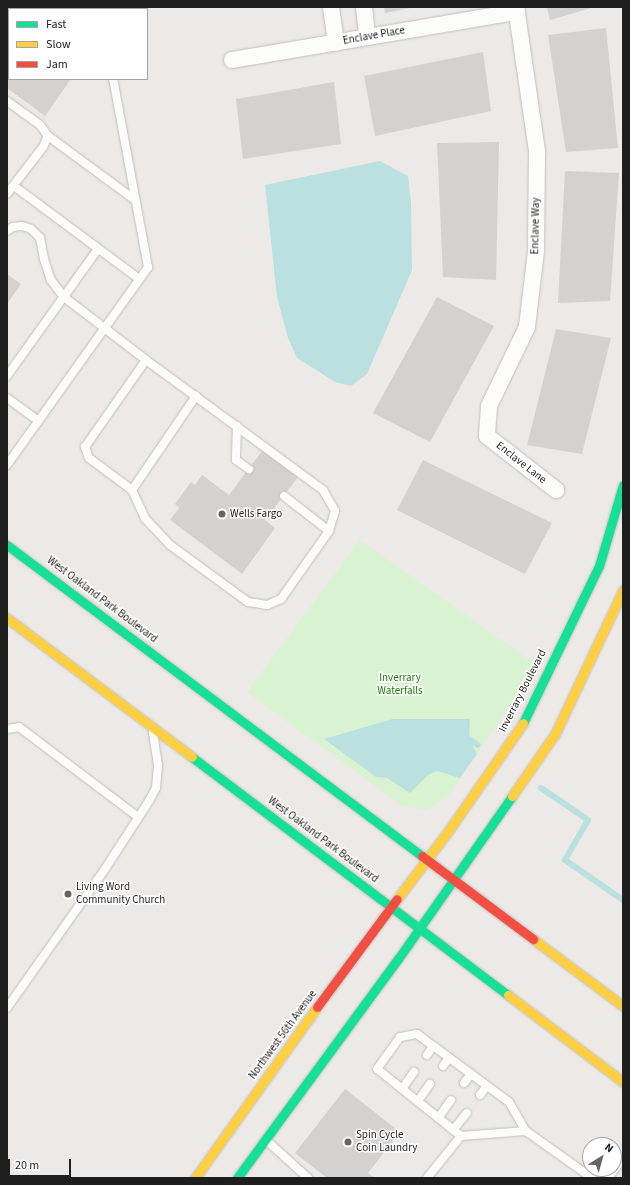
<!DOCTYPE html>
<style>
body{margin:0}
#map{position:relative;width:630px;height:1185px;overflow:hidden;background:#ece9e7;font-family:"Source Sans 3",sans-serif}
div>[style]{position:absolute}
.park>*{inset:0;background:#d9f2d2}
.water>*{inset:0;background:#bae1e0}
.stream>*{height:6px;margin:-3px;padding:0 3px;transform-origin:3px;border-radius:3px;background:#bae1e0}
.building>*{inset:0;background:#d5d1cf}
.roads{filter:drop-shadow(0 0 1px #c2c0bf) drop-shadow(0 0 1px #c2c0bf)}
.lane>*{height:8px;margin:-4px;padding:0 4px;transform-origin:4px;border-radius:4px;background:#fcfcfb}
.street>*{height:16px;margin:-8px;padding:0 8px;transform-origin:8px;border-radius:8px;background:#fcfcfb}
.fast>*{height:9px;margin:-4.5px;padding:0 4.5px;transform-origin:4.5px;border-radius:4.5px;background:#16e098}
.slow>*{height:9px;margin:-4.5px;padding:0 4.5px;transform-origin:4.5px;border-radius:4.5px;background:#ffcf43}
.jam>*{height:9px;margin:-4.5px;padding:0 4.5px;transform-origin:4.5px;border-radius:4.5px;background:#f24e42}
.dots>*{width:11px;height:11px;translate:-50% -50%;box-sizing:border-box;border:2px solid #fff;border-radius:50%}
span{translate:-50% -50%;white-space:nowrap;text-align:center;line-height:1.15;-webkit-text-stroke:3px #fff;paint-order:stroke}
.street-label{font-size:11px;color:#1e1e1e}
.poi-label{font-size:11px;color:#1e1e1e}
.left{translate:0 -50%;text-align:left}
.park-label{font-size:11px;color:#1b7e0a}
.frame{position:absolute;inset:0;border:8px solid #1e1e1e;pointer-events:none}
.legend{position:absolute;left:8px;top:8px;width:140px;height:72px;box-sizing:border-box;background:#fff;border:1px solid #a5a5a5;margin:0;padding:5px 7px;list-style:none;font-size:12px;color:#1e1e1e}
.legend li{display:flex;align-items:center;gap:8px;height:20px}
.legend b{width:20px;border:1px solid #a5a5a5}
.north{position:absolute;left:582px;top:1137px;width:40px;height:40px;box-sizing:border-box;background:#fff;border:1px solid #a5a5a5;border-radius:50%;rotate:37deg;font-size:11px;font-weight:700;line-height:16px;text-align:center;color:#1e1e1e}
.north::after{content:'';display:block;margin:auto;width:14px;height:18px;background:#666564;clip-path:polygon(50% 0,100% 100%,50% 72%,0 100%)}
.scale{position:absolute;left:8px;top:1159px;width:63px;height:18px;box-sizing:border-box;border:2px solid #1e1e1e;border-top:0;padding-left:5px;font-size:12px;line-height:14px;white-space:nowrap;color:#1e1e1e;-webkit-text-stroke:3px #fff;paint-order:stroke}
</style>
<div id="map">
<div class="park">
<div style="clip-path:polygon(360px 540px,537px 665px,450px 794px,428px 810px,402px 806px,247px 692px)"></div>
</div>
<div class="water">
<div style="clip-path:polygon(380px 161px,408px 176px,411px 203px,412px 270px,367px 374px,351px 386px,335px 382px,297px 358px,288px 338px,277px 297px,265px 185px)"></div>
<div style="clip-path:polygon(393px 719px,470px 719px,469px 738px,477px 754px,460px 778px,437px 771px,428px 775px,410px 793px,387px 778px,376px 777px,324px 739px)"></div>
</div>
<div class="stream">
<div style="left:462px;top:734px;width:19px;rotate:35deg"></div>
<div style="left:541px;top:788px;width:57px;rotate:34.2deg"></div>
<div style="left:588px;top:820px;width:46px;rotate:119.9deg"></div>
<div style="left:565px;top:860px;width:70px;rotate:34.6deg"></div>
</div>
<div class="building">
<div style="clip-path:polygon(7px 7px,30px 7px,33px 9px,9px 9px,9px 79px,71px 79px,45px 116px,7px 88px)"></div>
<div style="clip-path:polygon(384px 7px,410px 7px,410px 8px,385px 13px)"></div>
<div style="clip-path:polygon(547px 7px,591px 7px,591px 8px,550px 20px)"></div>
<div style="clip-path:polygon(606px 28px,618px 148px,566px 152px,548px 35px)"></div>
<div style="clip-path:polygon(483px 52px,491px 111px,375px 136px,364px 76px)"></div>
<div style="clip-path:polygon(334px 82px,341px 144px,243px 159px,236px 99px)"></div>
<div style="clip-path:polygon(499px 142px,496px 280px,443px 277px,437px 143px)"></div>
<div style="clip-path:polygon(565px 171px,619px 173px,610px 301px,558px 303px)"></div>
<div style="clip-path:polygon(7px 274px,21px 284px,7px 304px)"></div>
<div style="clip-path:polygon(437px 297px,494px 326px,430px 442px,373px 413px)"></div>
<div style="clip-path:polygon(556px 329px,611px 338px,582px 454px,527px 445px)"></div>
<div style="clip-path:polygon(262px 451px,298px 477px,265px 520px,275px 528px,242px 574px,170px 520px,179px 508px,175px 504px,191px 482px,195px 485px,202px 475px,229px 495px)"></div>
<div style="clip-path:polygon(423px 460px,552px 523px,525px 574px,397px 510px)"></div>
<div style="clip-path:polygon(345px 1089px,400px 1132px,368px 1173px,375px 1178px,327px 1178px,295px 1153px)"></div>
</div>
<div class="roads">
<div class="lane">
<div style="left:99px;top:7px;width:2px;rotate:90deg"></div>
<div style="left:7px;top:101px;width:41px;rotate:36deg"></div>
<div style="left:40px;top:125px;width:14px;rotate:54deg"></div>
<div style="left:48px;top:136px;width:12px;rotate:114deg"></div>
<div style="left:43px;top:147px;width:59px;rotate:127.5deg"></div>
<div style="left:48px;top:136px;width:108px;rotate:36.3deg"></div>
<div style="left:14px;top:186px;width:156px;rotate:36.6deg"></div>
<div style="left:7px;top:231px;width:7px;rotate:-34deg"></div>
<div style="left:13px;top:227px;width:9px;rotate:-6deg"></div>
<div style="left:22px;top:226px;width:9px;rotate:18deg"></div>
<div style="left:31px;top:229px;width:13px;rotate:45deg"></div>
<div style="left:40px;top:238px;width:21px;rotate:79deg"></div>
<div style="left:44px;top:259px;width:22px;rotate:72deg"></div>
<div style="left:51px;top:280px;width:21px;rotate:53deg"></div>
<div style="left:64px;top:297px;width:103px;rotate:37.5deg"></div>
<div style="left:146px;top:360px;width:220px;rotate:36.3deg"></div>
<div style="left:323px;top:490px;width:24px;rotate:60deg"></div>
<div style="left:335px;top:511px;width:21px;rotate:107deg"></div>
<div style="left:329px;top:531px;width:83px;rotate:125.2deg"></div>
<div style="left:281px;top:599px;width:15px;rotate:157deg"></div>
<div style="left:267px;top:605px;width:19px;rotate:-171deg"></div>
<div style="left:248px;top:602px;width:97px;rotate:-143.8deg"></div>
<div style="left:170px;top:545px;width:37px;rotate:-133deg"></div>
<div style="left:145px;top:518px;width:31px;rotate:-115deg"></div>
<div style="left:132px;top:490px;width:54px;rotate:-143.3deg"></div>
<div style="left:89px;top:458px;width:12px;rotate:-110deg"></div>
<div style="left:85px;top:447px;width:106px;rotate:-55deg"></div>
<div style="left:7px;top:376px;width:156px;rotate:-54.4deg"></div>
<div style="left:7px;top:398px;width:39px;rotate:36deg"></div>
<div style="left:237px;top:426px;width:34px;rotate:92deg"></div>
<div style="left:236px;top:460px;width:16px;rotate:35deg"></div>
<div style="left:7px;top:465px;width:243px;rotate:-54.5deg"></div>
<div style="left:148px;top:267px;width:191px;rotate:-100.5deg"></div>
<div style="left:132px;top:490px;width:114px;rotate:-55.8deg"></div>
<div style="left:284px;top:496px;width:57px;rotate:37.9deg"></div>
<div style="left:7px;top:729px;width:12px;rotate:-9deg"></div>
<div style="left:19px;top:727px;width:149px;rotate:37.1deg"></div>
<div style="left:7px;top:1008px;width:170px;rotate:-54.8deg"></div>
<div style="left:105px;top:869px;width:81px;rotate:-57.1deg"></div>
<div style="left:149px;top:801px;width:15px;rotate:-62deg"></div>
<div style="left:156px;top:788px;width:23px;rotate:-85deg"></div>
<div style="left:158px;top:765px;width:32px;rotate:-99deg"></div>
<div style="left:427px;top:1055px;width:11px;rotate:-56deg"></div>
<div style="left:443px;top:1066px;width:10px;rotate:-53deg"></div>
<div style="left:464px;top:1083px;width:11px;rotate:-52deg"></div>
<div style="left:402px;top:1089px;width:21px;rotate:-55deg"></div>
<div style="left:480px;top:1095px;width:11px;rotate:-52deg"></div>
<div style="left:418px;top:1101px;width:21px;rotate:-55deg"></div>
<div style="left:438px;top:1118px;width:22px;rotate:-54deg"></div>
<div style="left:453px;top:1130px;width:22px;rotate:-51deg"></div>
<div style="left:526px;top:1131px;width:65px;rotate:175.6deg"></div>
<div style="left:461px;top:1136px;width:107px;rotate:-141.4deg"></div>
<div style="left:377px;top:1069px;width:39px;rotate:-54deg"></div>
<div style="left:400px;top:1037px;width:17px;rotate:-10deg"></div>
<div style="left:417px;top:1034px;width:114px;rotate:36.5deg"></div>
<div style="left:509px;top:1102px;width:34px;rotate:60deg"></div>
<div style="left:526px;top:1131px;width:81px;rotate:35.5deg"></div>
<div style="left:266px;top:1140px;width:57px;rotate:42.1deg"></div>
<div style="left:427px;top:1178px;width:54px;rotate:-51deg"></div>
<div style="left:608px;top:1178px;width:25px;rotate:-53deg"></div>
</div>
<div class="street">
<div style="left:331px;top:7px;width:36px;rotate:82deg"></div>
<div style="left:364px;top:7px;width:29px;rotate:84deg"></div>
<div style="left:516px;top:7px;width:146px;rotate:81.7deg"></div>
<div style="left:537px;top:151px;width:100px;rotate:90.6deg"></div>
<div style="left:536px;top:251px;width:77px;rotate:96.8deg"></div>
<div style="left:527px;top:327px;width:88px;rotate:115.7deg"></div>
<div style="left:489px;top:406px;width:30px;rotate:94deg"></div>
<div style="left:487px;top:436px;width:88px;rotate:38deg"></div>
<div style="left:232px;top:60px;width:289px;rotate:-9.6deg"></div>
</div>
<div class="fast">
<div style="left:7px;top:545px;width:519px;rotate:36.85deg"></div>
<div style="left:523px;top:723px;width:174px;rotate:-64.2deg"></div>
<div style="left:599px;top:566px;width:84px;rotate:-73.5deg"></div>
<div style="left:192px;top:757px;width:396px;rotate:37deg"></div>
<div style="left:237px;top:1178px;width:272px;rotate:-53.7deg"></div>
<div style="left:398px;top:959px;width:199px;rotate:-55deg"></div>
</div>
<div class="slow">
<div style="left:7px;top:618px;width:231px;rotate:36.9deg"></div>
<div style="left:512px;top:796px;width:75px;rotate:-55.3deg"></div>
<div style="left:555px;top:734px;width:159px;rotate:-64.7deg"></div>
<div style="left:397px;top:899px;width:86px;rotate:-53deg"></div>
<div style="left:449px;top:830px;width:130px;rotate:-55.3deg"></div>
<div style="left:533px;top:939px;width:112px;rotate:36.7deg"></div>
<div style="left:508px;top:995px;width:144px;rotate:37.1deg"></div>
<div style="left:195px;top:1178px;width:210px;rotate:-54.5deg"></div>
</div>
<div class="jam">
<div style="left:422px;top:856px;width:139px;rotate:36.8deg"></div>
<div style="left:317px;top:1007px;width:134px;rotate:-53.5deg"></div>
</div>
</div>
<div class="dots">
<div style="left:222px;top:514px;background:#666564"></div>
<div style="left:68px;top:894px;background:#666564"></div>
<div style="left:348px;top:1142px;background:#666564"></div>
</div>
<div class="street-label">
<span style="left:374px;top:36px;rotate:-10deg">Enclave Place</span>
<span style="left:536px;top:226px;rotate:-89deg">Enclave Way</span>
<span style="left:521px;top:463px;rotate:38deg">Enclave Lane</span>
<span style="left:102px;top:600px;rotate:37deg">West Oakland Park Boulevard</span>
<span style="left:523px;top:691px;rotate:-63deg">Inverrary Boulevard</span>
<span style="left:323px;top:840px;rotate:37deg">West Oakland Park Boulevard</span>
<span style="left:283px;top:1035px;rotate:-54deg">Northwest 56th Avenue</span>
</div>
<div class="poi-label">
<span class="left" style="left:230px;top:514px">Wells Fargo</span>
<span class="left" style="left:76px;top:894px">Living Word<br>Community Church</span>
<span class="left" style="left:356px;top:1142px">Spin Cycle<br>Coin Laundry</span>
</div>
<div class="park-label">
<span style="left:400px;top:685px">Inverrary<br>Waterfalls</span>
</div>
<div class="frame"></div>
<ul class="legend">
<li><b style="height:5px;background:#16e098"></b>Fast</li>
<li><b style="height:5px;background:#ffcf43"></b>Slow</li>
<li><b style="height:5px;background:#f24e42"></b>Jam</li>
</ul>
<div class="north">N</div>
<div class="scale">20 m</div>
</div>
